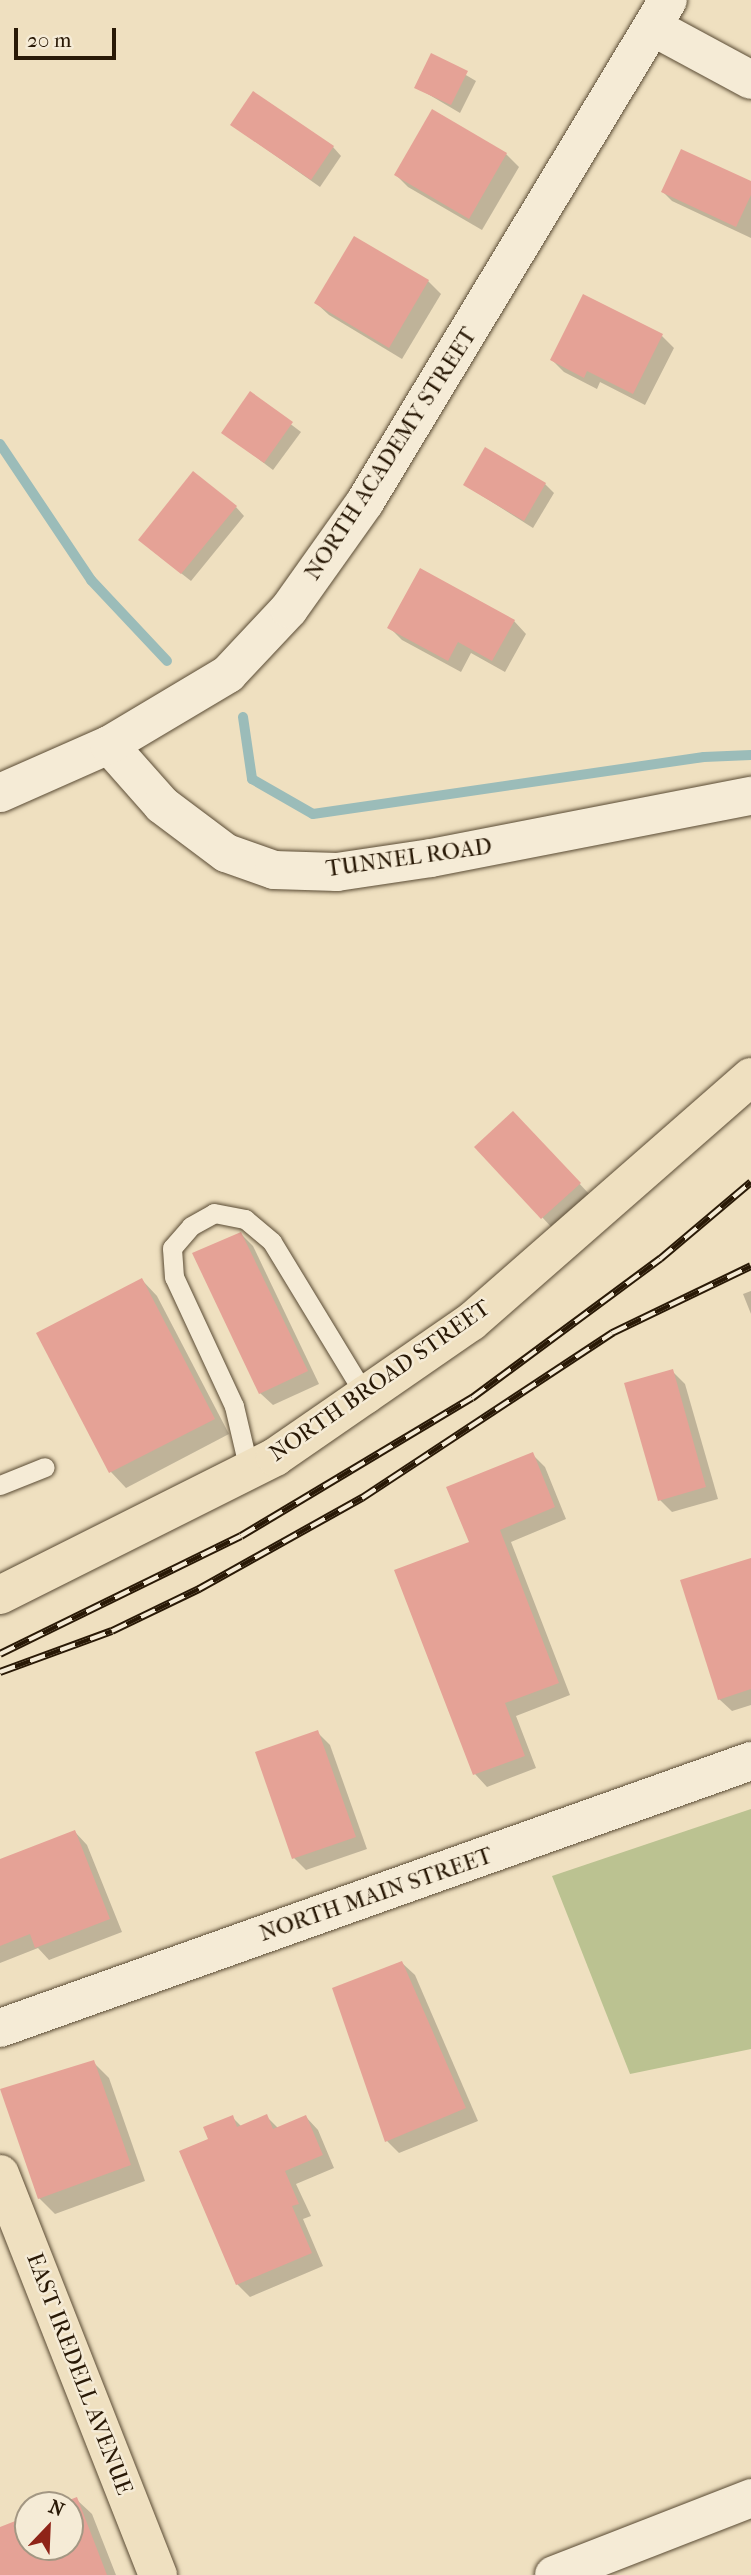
<!DOCTYPE html>
<style>
body{margin:0}
#map{position:relative;width:751px;height:2575px;overflow:hidden;background:#efe0c0;font-family:"IM FELL French Canon",serif}
div>[style]{position:absolute}
.green>*{inset:0;background:#bbc291}
.shadow>*{inset:0;background:#0003}
.stream>*{height:10px;margin:-5px;padding:0 5px;transform-origin:5px;border-radius:5px;background:#9bbcb9}
.building>*{inset:0;background:#e5a296}
.roads{filter:drop-shadow(0 0 2px #5a4b34) drop-shadow(0 0 2px #5a4b34)}
.lane>*{height:19px;margin:-9.5px;padding:0 9.5px;transform-origin:9.5px;border-radius:9.5px;background:#f5ebd6}
.street>*{height:38px;margin:-19px;padding:0 19px;transform-origin:19px;border-radius:19px;background:#f5ebd6}
.secondary>*{height:38px;margin:-19px;padding:0 19px;transform-origin:19px;border-radius:19px;background:#f5ebd6}
.primary>*{height:38px;margin:-19px;padding:0 19px;transform-origin:19px;border-radius:19px;background:#efe0c0}
.rail>*{height:8px;margin-top:-4px;transform-origin:0;background:repeating-linear-gradient(90deg,#f5ebd6 0 16px,#291906 0 32px);box-sizing:border-box;border-block:2px solid #291906}
span{translate:-50% -50%;white-space:nowrap;text-align:center;line-height:1.15;-webkit-text-stroke:5px #f5ebd6;paint-order:stroke}
.street-label{font-size:23px;color:#291906}
.north{position:absolute;left:14px;top:2491px;width:70px;height:70px;box-sizing:border-box;background:#f5ebd6;border:2px solid #a39783;border-radius:50%;rotate:23deg;font-size:19px;font-weight:700;line-height:28px;text-align:center;color:#291906}
.north::after{content:'';display:block;margin:auto;width:24px;height:32px;background:#8f2418;clip-path:polygon(50% 0,100% 100%,50% 72%,0 100%)}
.scale{position:absolute;left:14px;top:28px;width:102px;height:32px;box-sizing:border-box;border:4px solid #291906;border-top:0;padding-left:9px;font-size:21px;line-height:24px;white-space:nowrap;color:#291906;-webkit-text-stroke:5px #f5ebd6;paint-order:stroke}
</style>
<div id="map">
<div class="green">
<div style="clip-path:polygon(751px 1809px,751px 2049px,630px 2074px,552px 1876px)"></div>
</div>
<div class="shadow">
<div style="clip-path:polygon(432px 55px,476px 81px,460px 113px,416px 87px)"></div>
<div style="clip-path:polygon(232px 125px,333px 147px,341px 156px,320px 187px)"></div>
<div style="clip-path:polygon(506px 154px,519px 167px,482px 230px,408px 187px,396px 175px)"></div>
<div style="clip-path:polygon(751px 183px,751px 238px,672px 201px,663px 192px)"></div>
<div style="clip-path:polygon(428px 281px,441px 294px,402px 359px,329px 315px,316px 303px)"></div>
<div style="clip-path:polygon(662px 336px,674px 348px,645px 405px,600px 382px,597px 389px,564px 372px,552px 360px)"></div>
<div style="clip-path:polygon(251px 394px,301px 432px,273px 470px,223px 432px)"></div>
<div style="clip-path:polygon(545px 484px,554px 493px,533px 528px,465px 485px)"></div>
<div style="clip-path:polygon(236px 507px,244px 516px,191px 581px,149px 548px)"></div>
<div style="clip-path:polygon(514px 621px,526px 634px,505px 672px,471px 653px,461px 672px,402px 640px,389px 627px)"></div>
<div style="clip-path:polygon(525px 1126px,592px 1197px,555px 1231px,477px 1147px)"></div>
<div style="clip-path:polygon(241px 1234px,253px 1246px,319px 1384px,273px 1405px,260px 1393px)"></div>
<div style="clip-path:polygon(142px 1280px,157px 1296px,229px 1434px,126px 1488px,111px 1472px,38px 1334px)"></div>
<div style="clip-path:polygon(751px 1291px,751px 1314px,743px 1294px)"></div>
<div style="clip-path:polygon(672px 1371px,685px 1384px,718px 1499px,672px 1512px,660px 1500px)"></div>
<div style="clip-path:polygon(532px 1454px,545px 1467px,566px 1519px,511px 1542px,570px 1695px,516px 1716px,536px 1768px,487px 1787px,475px 1774px,471px 1543px)"></div>
<div style="clip-path:polygon(751px 1560px,751px 1705px,732px 1711px,719px 1699px)"></div>
<div style="clip-path:polygon(317px 1732px,330px 1745px,367px 1849px,306px 1870px,294px 1858px)"></div>
<div style="clip-path:polygon(75px 1832px,87px 1845px,122px 1932px,49px 1960px,38px 1948px,0 1963px,0 1861px)"></div>
<div style="clip-path:polygon(402px 1963px,415px 1975px,478px 2121px,399px 2153px,387px 2141px)"></div>
<div style="clip-path:polygon(93px 2062px,109px 2078px,145px 2181px,55px 2214px,39px 2198px)"></div>
<div style="clip-path:polygon(266px 2116px,279px 2129px,306px 2117px,318px 2130px,334px 2168px,296px 2184px,311px 2216px,303px 2219px,323px 2266px,250px 2297px,237px 2284px,210px 2140px,232px 2117px,242px 2127px)"></div>
<div style="clip-path:polygon(76px 2499px,92px 2514px,116px 2575px,0 2575px,0 2528px,28px 2518px,28px 2547px,70px 2547px,70px 2505px,61px 2505px)"></div>
</div>
<div class="stream">
<div style="left:0;top:444px;width:164px;rotate:56.2deg"></div>
<div style="left:91px;top:580px;width:111px;rotate:46.8deg"></div>
<div style="left:243px;top:717px;width:63px;rotate:81.7deg"></div>
<div style="left:252px;top:779px;width:70px;rotate:29.8deg"></div>
<div style="left:313px;top:814px;width:395px;rotate:-8.3deg"></div>
<div style="left:704px;top:757px;width:47px;rotate:-2.4deg"></div>
</div>
<div class="building">
<div style="clip-path:polygon(431px 53px,468px 71px,451px 105px,414px 88px)"></div>
<div style="clip-path:polygon(253px 91px,334px 146px,311px 180px,230px 125px)"></div>
<div style="clip-path:polygon(432px 109px,507px 153px,469px 219px,394px 175px)"></div>
<div style="clip-path:polygon(681px 149px,751px 181px,751px 195px,736px 227px,661px 192px)"></div>
<div style="clip-path:polygon(354px 236px,429px 280px,389px 348px,314px 303px)"></div>
<div style="clip-path:polygon(583px 294px,663px 334px,633px 394px,587px 371px,584px 378px,550px 360px)"></div>
<div style="clip-path:polygon(250px 391px,293px 422px,264px 463px,221px 433px)"></div>
<div style="clip-path:polygon(485px 447px,546px 483px,524px 521px,463px 485px)"></div>
<div style="clip-path:polygon(193px 471px,237px 506px,181px 574px,138px 540px)"></div>
<div style="clip-path:polygon(420px 568px,515px 620px,492px 661px,458px 642px,448px 661px,387px 628px)"></div>
<div style="clip-path:polygon(513px 1111px,581px 1183px,541px 1219px,474px 1147px)"></div>
<div style="clip-path:polygon(241px 1232px,308px 1371px,259px 1394px,192px 1253px)"></div>
<div style="clip-path:polygon(142px 1278px,215px 1419px,109px 1473px,36px 1333px)"></div>
<div style="clip-path:polygon(673px 1369px,706px 1487px,658px 1501px,624px 1383px)"></div>
<div style="clip-path:polygon(533px 1452px,555px 1507px,500px 1530px,559px 1683px,505px 1703px,525px 1756px,473px 1775px,394px 1570px,469px 1542px,446px 1487px)"></div>
<div style="clip-path:polygon(751px 1558px,751px 1689px,718px 1700px,680px 1580px)"></div>
<div style="clip-path:polygon(318px 1730px,356px 1837px,292px 1859px,255px 1752px)"></div>
<div style="clip-path:polygon(75px 1830px,110px 1919px,35px 1948px,30px 1934px,0 1946px,0 1859px)"></div>
<div style="clip-path:polygon(402px 1961px,466px 2108px,385px 2142px,332px 1988px)"></div>
<div style="clip-path:polygon(94px 2060px,131px 2165px,38px 2199px,0 2089px)"></div>
<div style="clip-path:polygon(267px 2114px,273px 2129px,306px 2115px,323px 2155px,285px 2171px,299px 2204px,292px 2206px,312px 2253px,236px 2285px,179px 2151px,208px 2139px,203px 2127px,233px 2115px,237px 2127px)"></div>
<div style="clip-path:polygon(77px 2497px,107px 2575px,0 2575px,0 2527px,28px 2516px,28px 2547px,70px 2547px,70px 2505px,56px 2505px)"></div>
</div>
<div class="roads">
<div class="lane">
<div style="left:249px;top:1470px;width:66px;rotate:-103.2deg"></div>
<div style="left:234px;top:1406px;width:142px;rotate:-114.9deg"></div>
<div style="left:174px;top:1277px;width:29px;rotate:-94deg"></div>
<div style="left:172px;top:1248px;width:29px;rotate:-49deg"></div>
<div style="left:191px;top:1226px;width:26px;rotate:-29deg"></div>
<div style="left:214px;top:1213px;width:32px;rotate:11deg"></div>
<div style="left:245px;top:1219px;width:35px;rotate:40deg"></div>
<div style="left:272px;top:1242px;width:179px;rotate:58.7deg"></div>
<div style="left:0;top:1485px;width:48px;rotate:-21.8deg"></div>
</div>
<div class="street">
<div style="left:653px;top:27px;width:111px;rotate:28.4deg"></div>
<div style="left:109px;top:745px;width:80px;rotate:48.5deg"></div>
<div style="left:162px;top:805px;width:80px;rotate:36.9deg"></div>
<div style="left:226px;top:853px;width:51px;rotate:19.5deg"></div>
<div style="left:274px;top:870px;width:63px;rotate:1.8deg"></div>
<div style="left:337px;top:872px;width:95px;rotate:-8.5deg"></div>
<div style="left:431px;top:858px;width:326px;rotate:-11deg"></div>
<div style="left:0;top:793px;width:119px;rotate:-23.8deg"></div>
<div style="left:109px;top:745px;width:139px;rotate:-30.8deg"></div>
<div style="left:228px;top:674px;width:89px;rotate:-46.8deg"></div>
<div style="left:289px;top:609px;width:131px;rotate:-54.6deg"></div>
<div style="left:365px;top:502px;width:586px;rotate:-58.89deg"></div>
<div style="left:554px;top:2575px;width:212px;rotate:-21.3deg"></div>
</div>
<div class="secondary">
<div style="left:0;top:2028px;width:797px;rotate:-19.57deg"></div>
</div>
<div class="primary">
<div style="left:0;top:1595px;width:308px;rotate:-26.6deg"></div>
<div style="left:275px;top:1457px;width:109px;rotate:-34.6deg"></div>
<div style="left:365px;top:1395px;width:129px;rotate:-34.6deg"></div>
<div style="left:471px;top:1322px;width:372px;rotate:-41.2deg"></div>
<div style="left:0;top:2174px;width:431px;rotate:68.5deg"></div>
</div>
</div>
<div class="rail">
<div style="left:0;top:1654px;width:268px;rotate:-26.1deg"></div>
<div style="left:241px;top:1536px;width:269px;rotate:-30.9deg"></div>
<div style="left:472px;top:1398px;width:234px;rotate:-36.5deg"></div>
<div style="left:660px;top:1259px;width:119px;rotate:-40.2deg"></div>
<div style="left:0;top:1672px;width:119px;rotate:-20.1deg"></div>
<div style="left:112px;top:1631px;width:97px;rotate:-25.8deg"></div>
<div style="left:199px;top:1589px;width:187px;rotate:-29.2deg"></div>
<div style="left:362px;top:1498px;width:300px;rotate:-33.4deg"></div>
<div style="left:612px;top:1333px;width:154px;rotate:-25.7deg"></div>
</div>
<div class="street-label">
<span style="left:391px;top:454px;rotate:-57deg">NORTH ACADEMY STREET</span>
<span style="left:409px;top:858px;rotate:-8deg">TUNNEL ROAD</span>
<span style="left:380px;top:1381px;rotate:-35deg">NORTH BROAD STREET</span>
<span style="left:376px;top:1895px;rotate:-19deg">NORTH MAIN STREET</span>
<span style="left:79px;top:2374px;rotate:69deg">EAST IREDELL AVENUE</span>
</div>
<div class="north">N</div>
<div class="scale">20 m</div>
</div>
